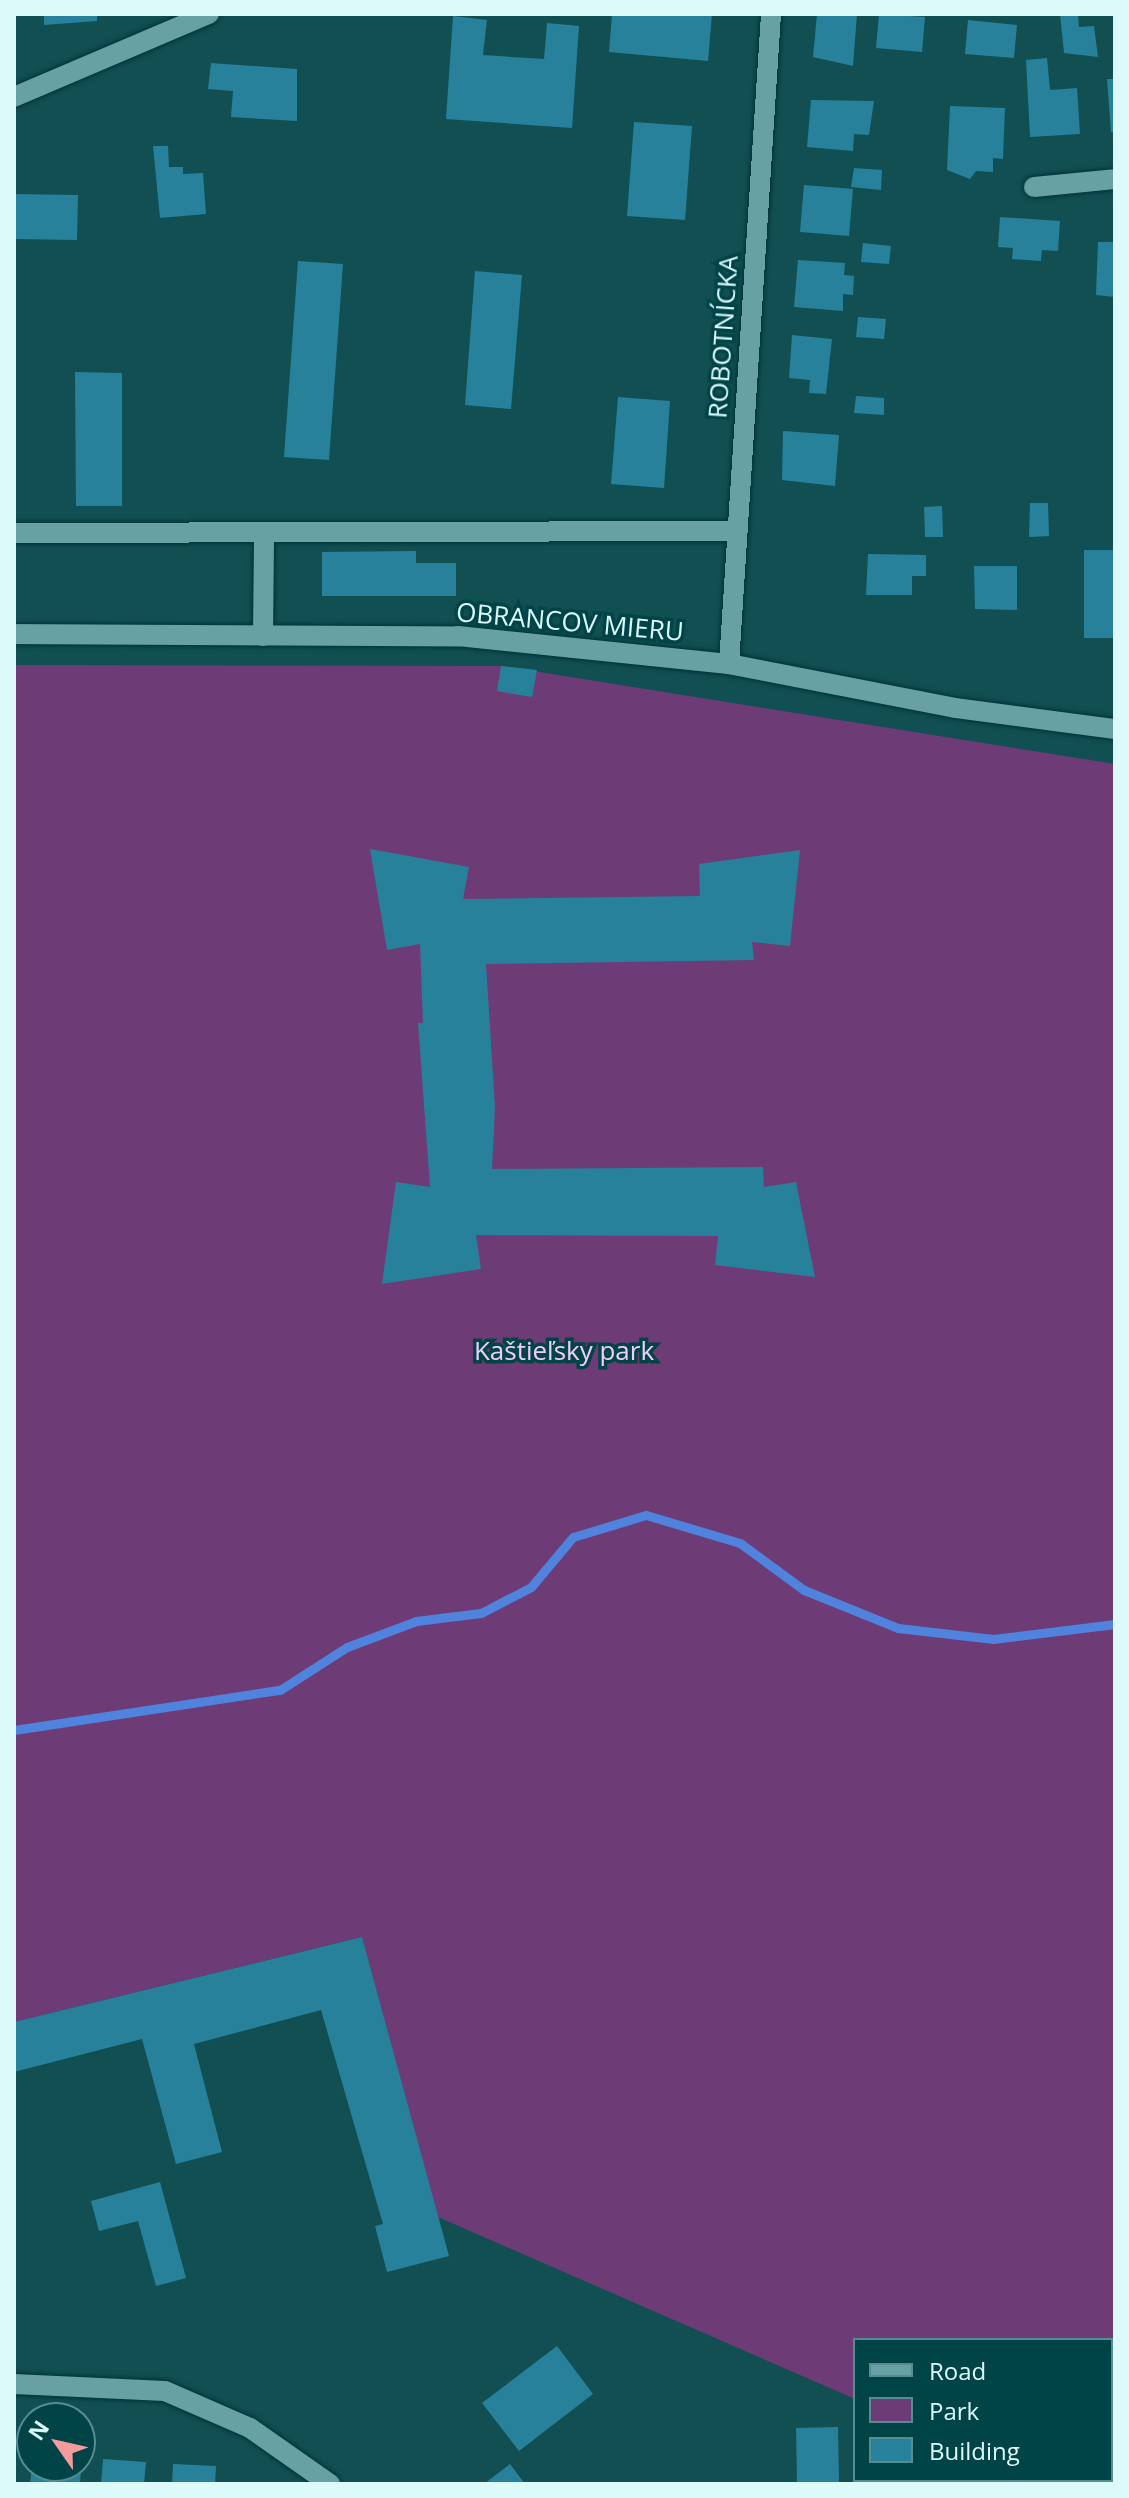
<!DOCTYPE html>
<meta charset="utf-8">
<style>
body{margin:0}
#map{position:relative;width:1129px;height:2498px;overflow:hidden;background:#114f53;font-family:"Open Sans",sans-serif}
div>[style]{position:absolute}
.green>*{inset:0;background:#6d3c76}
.stream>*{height:9px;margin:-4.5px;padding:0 4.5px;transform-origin:4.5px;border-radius:4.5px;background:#4f83de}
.building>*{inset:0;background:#28819a}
.roads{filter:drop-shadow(0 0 2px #023336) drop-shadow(0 0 2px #023336)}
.minor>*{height:20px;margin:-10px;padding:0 10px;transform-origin:10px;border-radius:10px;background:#67a1a4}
span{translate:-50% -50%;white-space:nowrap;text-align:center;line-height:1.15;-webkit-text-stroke:7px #004448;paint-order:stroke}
.street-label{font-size:26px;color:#ddfafb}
.park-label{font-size:26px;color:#f1ccf8}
.frame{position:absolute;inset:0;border:16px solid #ddfafb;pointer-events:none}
.legend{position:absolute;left:853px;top:2338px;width:260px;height:144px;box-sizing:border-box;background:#004448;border:2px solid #588d90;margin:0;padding:10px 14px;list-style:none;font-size:24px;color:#ddfafb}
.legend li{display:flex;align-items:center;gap:16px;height:40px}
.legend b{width:40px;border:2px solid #588d90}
.north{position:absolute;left:16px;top:2402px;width:80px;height:80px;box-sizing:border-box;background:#004448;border:2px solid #588d90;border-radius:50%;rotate:304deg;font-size:22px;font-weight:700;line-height:32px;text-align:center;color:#ddfafb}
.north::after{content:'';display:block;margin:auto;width:28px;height:36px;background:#f59b9a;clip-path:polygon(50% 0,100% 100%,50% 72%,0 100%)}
</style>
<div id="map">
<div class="green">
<div style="clip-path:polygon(14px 665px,501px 666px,1115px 764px,1115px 2401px,1111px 2340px,855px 2340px,855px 2399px,438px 2217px,362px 1937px,14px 2022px)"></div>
</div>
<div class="stream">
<div style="left:14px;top:1730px;width:269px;rotate:-8.6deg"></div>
<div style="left:280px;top:1690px;width:80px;rotate:-32.7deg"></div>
<div style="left:347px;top:1647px;width:74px;rotate:-20.6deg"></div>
<div style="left:416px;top:1621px;width:65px;rotate:-7deg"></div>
<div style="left:481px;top:1613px;width:56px;rotate:-27.5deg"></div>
<div style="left:531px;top:1587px;width:65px;rotate:-50deg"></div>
<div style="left:573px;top:1537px;width:76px;rotate:-16.8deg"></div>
<div style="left:646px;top:1515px;width:98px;rotate:16.6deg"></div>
<div style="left:740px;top:1543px;width:79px;rotate:36.3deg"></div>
<div style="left:804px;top:1590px;width:101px;rotate:22deg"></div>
<div style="left:898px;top:1628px;width:96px;rotate:6.6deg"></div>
<div style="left:993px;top:1639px;width:123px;rotate:-7deg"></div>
</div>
<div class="building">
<div style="clip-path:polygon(44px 14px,97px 14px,97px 21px,44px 25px)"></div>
<div style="clip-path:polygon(612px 14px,712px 14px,708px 61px,609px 52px)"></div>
<div style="clip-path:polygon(817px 14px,857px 14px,853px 66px,813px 57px)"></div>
<div style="clip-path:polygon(879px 14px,925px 17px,922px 52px,876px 48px)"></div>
<div style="clip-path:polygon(1060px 14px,1078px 14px,1079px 27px,1094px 26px,1098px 57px,1064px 53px)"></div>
<div style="clip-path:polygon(453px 16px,487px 20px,483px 55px,544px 59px,547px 23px,579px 26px,572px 128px,446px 119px)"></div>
<div style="clip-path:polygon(968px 20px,1017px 25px,1014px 58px,965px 54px)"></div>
<div style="clip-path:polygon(1047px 58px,1050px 90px,1077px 88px,1080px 134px,1030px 137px,1026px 60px)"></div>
<div style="clip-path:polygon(211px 63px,297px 69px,297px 121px,231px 117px,233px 91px,208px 89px)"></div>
<div style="clip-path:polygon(1107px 79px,1115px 79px,1115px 131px,1111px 132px)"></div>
<div style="clip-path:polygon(811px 100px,874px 101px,869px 135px,854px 134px,853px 151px,807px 147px)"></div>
<div style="clip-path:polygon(950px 106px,1005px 108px,1003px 159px,993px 158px,993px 172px,976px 171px,970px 179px,947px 170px)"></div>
<div style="clip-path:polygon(634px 122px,692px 126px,685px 220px,627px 216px)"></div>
<div style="clip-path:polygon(153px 146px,168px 146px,169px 167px,183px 167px,183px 174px,203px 173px,206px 214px,160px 218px)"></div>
<div style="clip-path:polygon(854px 168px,882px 170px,881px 190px,851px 187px)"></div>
<div style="clip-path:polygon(804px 185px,853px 189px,849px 236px,800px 232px)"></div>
<div style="clip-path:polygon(14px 194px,78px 195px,77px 240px,14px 239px)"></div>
<div style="clip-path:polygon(1000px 217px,1060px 221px,1058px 251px,1042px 250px,1041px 261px,1012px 259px,1013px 248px,998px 247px)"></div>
<div style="clip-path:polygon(1098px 242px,1115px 242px,1115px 297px,1096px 295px)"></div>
<div style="clip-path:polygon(863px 243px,891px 246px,889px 264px,861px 262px)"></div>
<div style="clip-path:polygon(798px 260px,845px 263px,844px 275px,854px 276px,853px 295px,843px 294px,843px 311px,794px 307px)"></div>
<div style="clip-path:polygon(298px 261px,343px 264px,329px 460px,284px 457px)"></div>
<div style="clip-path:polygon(475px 271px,522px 275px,511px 409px,465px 405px)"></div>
<div style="clip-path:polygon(858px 317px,886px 319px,884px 339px,856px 337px)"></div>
<div style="clip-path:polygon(792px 335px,832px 339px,826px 394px,809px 393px,810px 380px,789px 378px)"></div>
<div style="clip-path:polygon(75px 372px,122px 373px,122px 506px,76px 506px)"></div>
<div style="clip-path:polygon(856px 396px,884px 398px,884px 415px,854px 413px)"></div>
<div style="clip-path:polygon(618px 397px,670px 401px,664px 488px,611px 484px)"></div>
<div style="clip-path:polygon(783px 431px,839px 435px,835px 486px,782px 480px)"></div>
<div style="clip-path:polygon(1030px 503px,1048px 503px,1049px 536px,1029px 537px)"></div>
<div style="clip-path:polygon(942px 506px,943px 537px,925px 537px,924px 507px)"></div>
<div style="clip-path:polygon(1084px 550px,1115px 550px,1115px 638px,1084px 638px)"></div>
<div style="clip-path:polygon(416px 551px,416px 563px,456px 563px,456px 596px,322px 596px,322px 552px)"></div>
<div style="clip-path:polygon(868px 554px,926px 555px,926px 576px,912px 576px,912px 595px,866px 595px)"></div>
<div style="clip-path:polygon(974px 566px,1017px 566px,1017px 610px,975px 609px)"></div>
<div style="clip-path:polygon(501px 666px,537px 670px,532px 697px,497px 691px)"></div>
<div style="clip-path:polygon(370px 849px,469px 867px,463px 899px,700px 896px,699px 864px,800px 850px,790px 946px,752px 942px,754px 960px,486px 964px,495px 1107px,492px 1169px,763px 1167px,764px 1187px,796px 1182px,815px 1277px,715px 1265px,718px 1236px,476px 1235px,481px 1269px,382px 1284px,396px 1182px,430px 1187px,418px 1023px,423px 1023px,420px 944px,387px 950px)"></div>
<div style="clip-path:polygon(362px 1937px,449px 2256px,387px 2272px,375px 2226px,383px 2224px,321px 2010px,194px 2044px,222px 2152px,176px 2164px,142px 2039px,14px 2072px,14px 2022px)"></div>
<div style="clip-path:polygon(160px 2182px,186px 2278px,156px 2286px,138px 2221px,99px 2231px,91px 2201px)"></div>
<div style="clip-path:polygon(557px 2346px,593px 2394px,519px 2451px,482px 2403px)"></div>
<div style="clip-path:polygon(1111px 2420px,1115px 2484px,1097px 2484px,1111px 2480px)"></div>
<div style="clip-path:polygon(838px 2427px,839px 2482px,870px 2484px,797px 2484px,796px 2428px)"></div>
<div style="clip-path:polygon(103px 2459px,146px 2462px,144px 2484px,101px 2484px)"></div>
<div style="clip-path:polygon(173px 2464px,216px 2466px,215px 2484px,172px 2484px)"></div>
<div style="clip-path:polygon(510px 2464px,525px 2484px,484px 2484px)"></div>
<div style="clip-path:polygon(32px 2466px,81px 2466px,80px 2484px,30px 2484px)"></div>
</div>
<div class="roads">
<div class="minor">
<div style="left:14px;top:97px;width:212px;rotate:-23.1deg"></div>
<div style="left:1034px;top:187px;width:81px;rotate:-5.6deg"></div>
<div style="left:14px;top:533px;width:721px;rotate:-0.16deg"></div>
<div style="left:14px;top:634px;width:444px;rotate:0.3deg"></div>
<div style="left:458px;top:636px;width:272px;rotate:5.9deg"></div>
<div style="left:729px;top:664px;width:230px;rotate:11deg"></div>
<div style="left:955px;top:708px;width:161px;rotate:7.5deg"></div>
<div style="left:263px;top:636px;width:103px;rotate:-89.4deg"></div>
<div style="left:729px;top:664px;width:651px;rotate:-86.3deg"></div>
<div style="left:14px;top:2384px;width:151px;rotate:2.7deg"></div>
<div style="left:165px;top:2391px;width:93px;rotate:23.5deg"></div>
<div style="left:250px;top:2428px;width:98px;rotate:35deg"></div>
</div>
</div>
<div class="street-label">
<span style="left:723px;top:337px;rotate:-86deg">ROBOTNÍCKA</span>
<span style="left:570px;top:622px;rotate:5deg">OBRANCOV MIERU</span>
</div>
<div class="park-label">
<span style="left:564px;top:1351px">Kaštieľsky park</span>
</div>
<div class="frame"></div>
<ul class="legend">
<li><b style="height:10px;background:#67a1a4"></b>Road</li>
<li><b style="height:22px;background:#6d3c76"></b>Park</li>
<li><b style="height:22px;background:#28819a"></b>Building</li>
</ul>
<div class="north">N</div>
</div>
